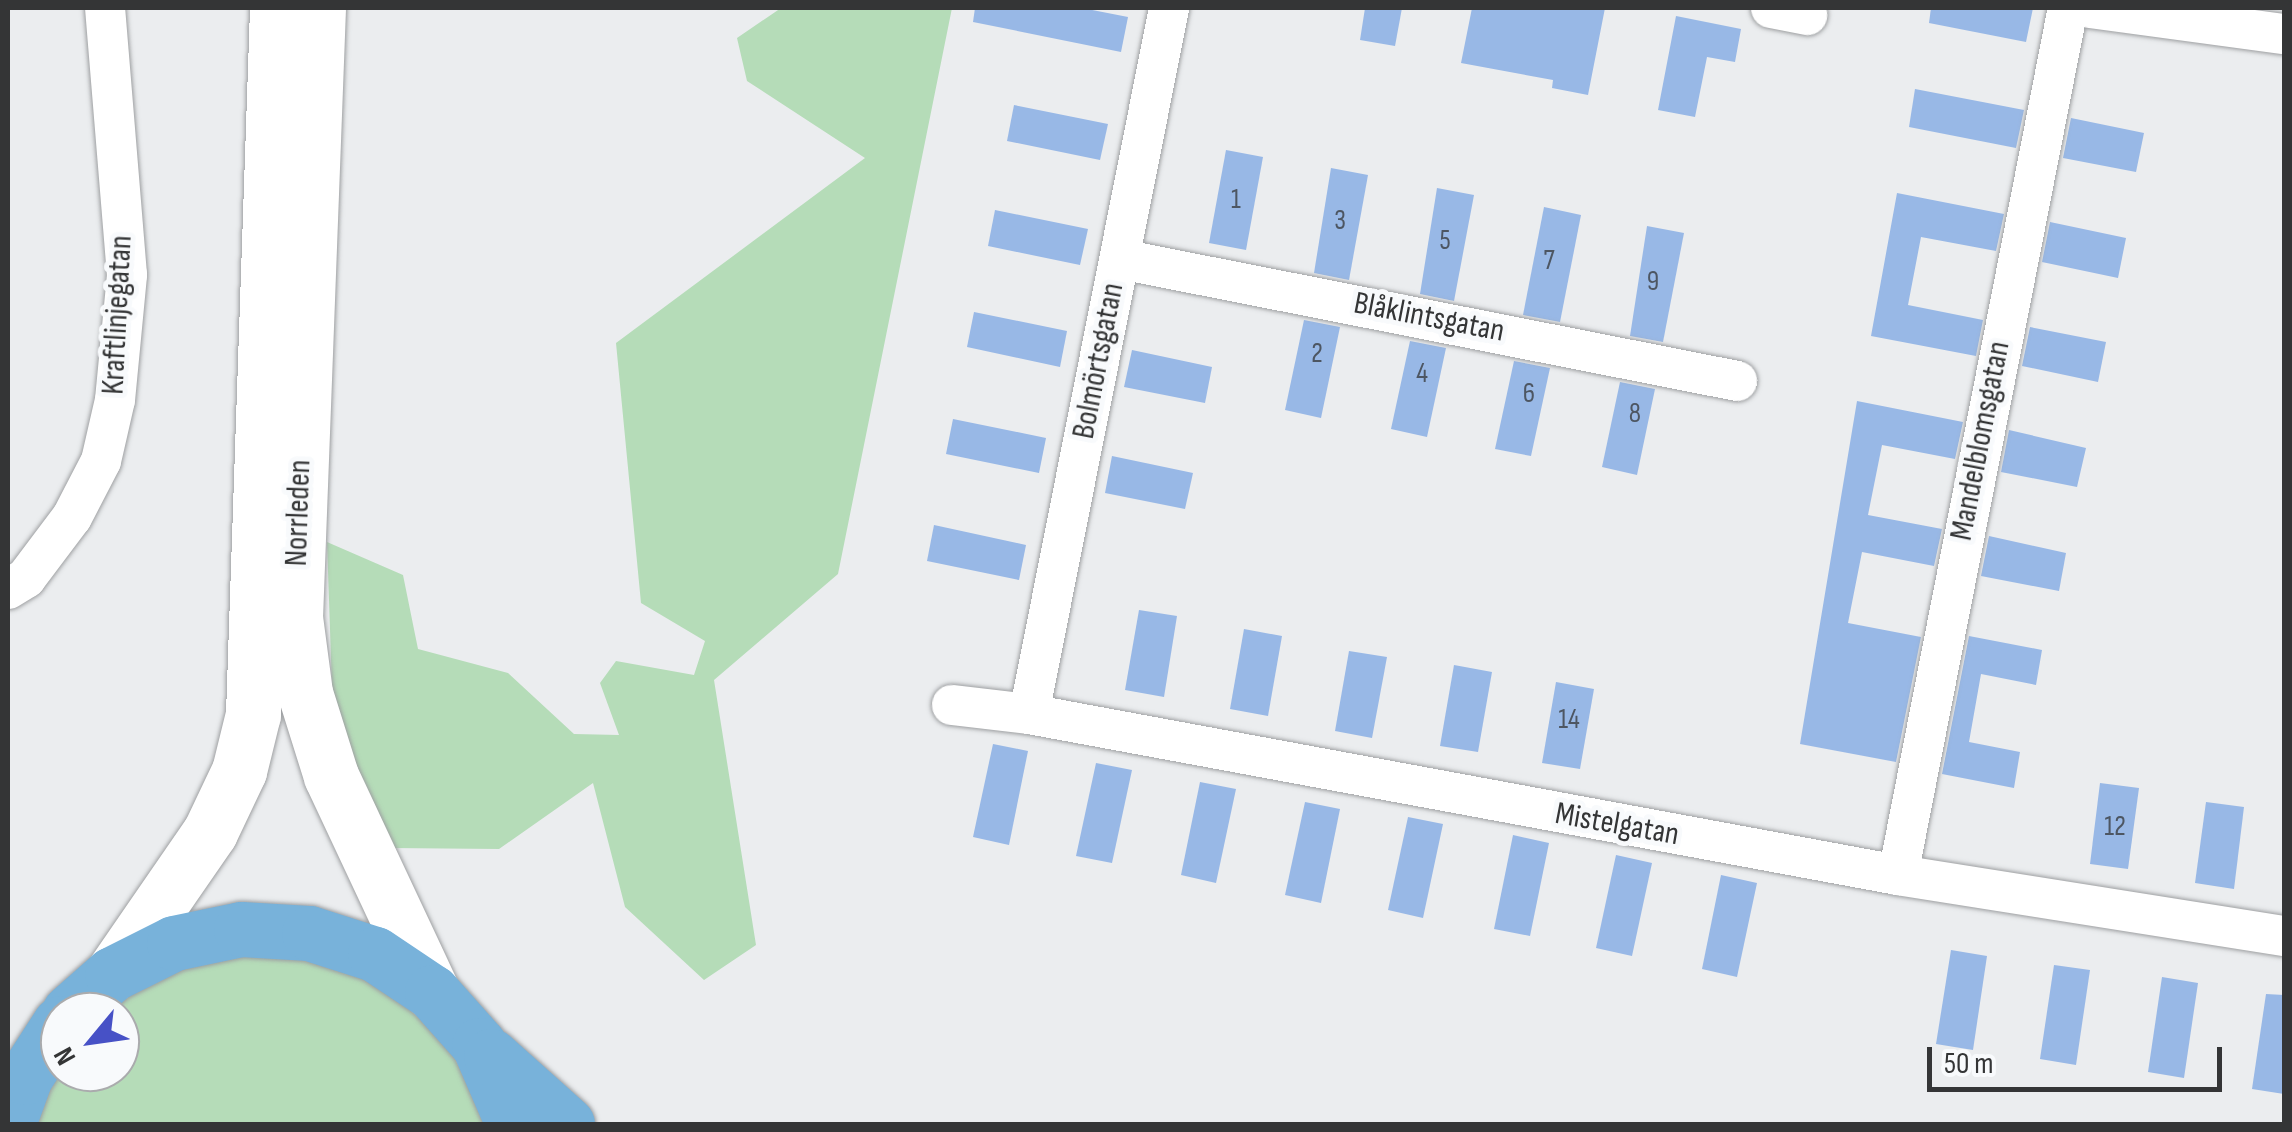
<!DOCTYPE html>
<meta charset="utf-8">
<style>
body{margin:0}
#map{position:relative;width:2292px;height:1132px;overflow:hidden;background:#ebedef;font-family:"Sofia Sans Condensed",sans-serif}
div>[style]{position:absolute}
.green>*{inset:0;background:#b5dcb8}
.building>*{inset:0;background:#98b8e6}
.roads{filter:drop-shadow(0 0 2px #9ea0a2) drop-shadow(0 0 2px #9ea0a2)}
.minor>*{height:40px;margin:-20px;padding:0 20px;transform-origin:20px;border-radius:20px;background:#fff}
.secondary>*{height:55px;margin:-27.5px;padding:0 27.5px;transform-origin:27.5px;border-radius:27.5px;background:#fff}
.trunk>*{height:55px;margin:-27.5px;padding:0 27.5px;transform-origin:27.5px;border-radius:27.5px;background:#78b2da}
span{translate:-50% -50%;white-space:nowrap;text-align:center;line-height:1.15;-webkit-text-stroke:10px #f8fafc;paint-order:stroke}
.number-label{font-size:28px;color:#4d5662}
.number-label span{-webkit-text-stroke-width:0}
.street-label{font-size:32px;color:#343536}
.frame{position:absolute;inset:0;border:10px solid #343536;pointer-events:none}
.north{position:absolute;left:40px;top:992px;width:100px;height:100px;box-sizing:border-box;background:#f8fafc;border:2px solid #aaabad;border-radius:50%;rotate:241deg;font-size:28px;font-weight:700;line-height:40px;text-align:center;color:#343536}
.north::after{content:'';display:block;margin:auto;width:35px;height:45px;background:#4751c6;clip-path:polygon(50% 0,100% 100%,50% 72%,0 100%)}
.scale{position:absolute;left:1927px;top:1047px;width:295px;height:45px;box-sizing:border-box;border:5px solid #343536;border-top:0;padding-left:12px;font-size:30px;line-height:35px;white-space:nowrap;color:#343536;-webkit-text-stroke:8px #f8fafc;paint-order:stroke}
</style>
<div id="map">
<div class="green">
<div style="clip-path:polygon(781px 8px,952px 8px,838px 574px,714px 680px,756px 945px,704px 980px,625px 907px,593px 783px,499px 849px,390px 848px,333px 717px,327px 542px,403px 575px,418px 649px,508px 673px,574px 734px,619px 735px,600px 683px,616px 661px,694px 675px,705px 641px,641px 603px,616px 343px,865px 158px,747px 81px,737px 38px)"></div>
<div style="clip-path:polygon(229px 952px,311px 957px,387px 989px,448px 1045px,487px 1124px,32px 1124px,42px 1087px,60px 1072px,120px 1072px,120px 1012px,101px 1012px,158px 972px)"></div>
</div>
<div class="building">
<div style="clip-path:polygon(975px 8px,1082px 8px,1128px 17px,1121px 52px,973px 22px)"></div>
<div style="clip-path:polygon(1365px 8px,1402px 8px,1395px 46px,1360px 40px)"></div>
<div style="clip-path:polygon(1472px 8px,1605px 8px,1588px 95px,1552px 88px,1553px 80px,1461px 63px)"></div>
<div style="clip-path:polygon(1931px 8px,2033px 8px,2026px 42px,1929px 23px)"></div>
<div style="clip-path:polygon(1676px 16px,1741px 29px,1735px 62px,1707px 57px,1695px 117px,1658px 110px)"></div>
<div style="clip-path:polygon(1915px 89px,2024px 110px,2016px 148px,1909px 127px)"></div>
<div style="clip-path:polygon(1014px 105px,1108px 124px,1100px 160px,1007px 141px)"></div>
<div style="clip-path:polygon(2071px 118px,2144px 133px,2136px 172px,2063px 158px)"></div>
<div style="clip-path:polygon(1226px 150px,1263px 157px,1246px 250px,1209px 243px)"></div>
<div style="clip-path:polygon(1331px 168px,1368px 175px,1349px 280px,1314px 273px)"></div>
<div style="clip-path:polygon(1437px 188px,1474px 195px,1454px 301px,1420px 294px)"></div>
<div style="clip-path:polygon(1897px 193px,2004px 214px,1996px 251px,1921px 237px,1908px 305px,1983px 320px,1976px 356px,1871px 336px)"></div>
<div style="clip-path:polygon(1544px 207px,1581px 215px,1560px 322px,1523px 315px)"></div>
<div style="clip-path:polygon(995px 210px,1088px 229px,1080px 265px,988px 246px)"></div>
<div style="clip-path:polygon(2050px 222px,2126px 238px,2118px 278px,2042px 262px)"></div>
<div style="clip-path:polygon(1647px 226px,1684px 233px,1663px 342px,1630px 336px)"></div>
<div style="clip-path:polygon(974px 312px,1067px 331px,1060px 367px,967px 347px)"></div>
<div style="clip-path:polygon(1304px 320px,1340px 327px,1321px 418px,1285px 410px)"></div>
<div style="clip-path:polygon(2030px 327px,2106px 342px,2098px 382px,2022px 366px)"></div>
<div style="clip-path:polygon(1410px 341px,1446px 348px,1427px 437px,1391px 429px)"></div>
<div style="clip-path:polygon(1132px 350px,1212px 367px,1205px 403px,1124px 387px)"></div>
<div style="clip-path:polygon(1514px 361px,1550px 368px,1531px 456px,1495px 449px)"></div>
<div style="clip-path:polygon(1620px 382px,1655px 389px,1637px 475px,1602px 467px)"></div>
<div style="clip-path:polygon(1857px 401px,1963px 422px,1955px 459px,1882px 445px,1868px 515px,1942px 529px,1934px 566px,1862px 552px,1848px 623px,1921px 637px,1896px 762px,1800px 744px)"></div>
<div style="clip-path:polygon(953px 419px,1046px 438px,1039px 473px,946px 454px)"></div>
<div style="clip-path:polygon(2009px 430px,2086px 448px,2077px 487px,2001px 472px)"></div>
<div style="clip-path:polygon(1112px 456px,1193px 473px,1185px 509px,1105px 493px)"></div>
<div style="clip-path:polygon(934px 525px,1026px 545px,1019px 580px,927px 561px)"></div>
<div style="clip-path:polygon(1989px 536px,2066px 553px,2059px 591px,1981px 576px)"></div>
<div style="clip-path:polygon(1139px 610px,1177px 616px,1164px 697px,1125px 690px)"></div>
<div style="clip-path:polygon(1244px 629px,1282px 636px,1268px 716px,1230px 709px)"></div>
<div style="clip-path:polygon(1969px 636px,2042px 650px,2036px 685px,1981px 674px,1969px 742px,2020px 752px,2014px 788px,1942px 774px)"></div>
<div style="clip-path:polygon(1349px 651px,1387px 657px,1372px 738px,1335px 731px)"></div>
<div style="clip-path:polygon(1454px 665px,1492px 672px,1478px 752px,1440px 746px)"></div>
<div style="clip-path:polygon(1556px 682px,1594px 689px,1580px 769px,1542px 763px)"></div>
<div style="clip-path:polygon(993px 744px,1028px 751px,1009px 845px,973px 837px)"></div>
<div style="clip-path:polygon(1096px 763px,1132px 770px,1112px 863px,1076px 856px)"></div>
<div style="clip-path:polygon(1200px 782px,1236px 789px,1216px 883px,1181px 875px)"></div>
<div style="clip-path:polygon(2100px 783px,2139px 788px,2128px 869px,2090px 864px)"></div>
<div style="clip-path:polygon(1305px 802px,1340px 809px,1321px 903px,1285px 895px)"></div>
<div style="clip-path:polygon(2206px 802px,2244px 807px,2234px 889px,2195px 883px)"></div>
<div style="clip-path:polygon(1408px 817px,1443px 824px,1423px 918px,1388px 910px)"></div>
<div style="clip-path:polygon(1513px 835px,1549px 843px,1530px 936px,1494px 929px)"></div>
<div style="clip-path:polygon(1616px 855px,1652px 863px,1632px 956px,1596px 948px)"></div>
<div style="clip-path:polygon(1721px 875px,1757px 883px,1737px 977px,1702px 969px)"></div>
<div style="clip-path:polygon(1951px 950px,1987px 956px,1973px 1050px,1936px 1044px)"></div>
<div style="clip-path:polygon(2054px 965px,2090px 970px,2076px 1065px,2040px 1059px)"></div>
<div style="clip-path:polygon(2162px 977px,2198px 983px,2184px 1078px,2148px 1072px)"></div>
<div style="clip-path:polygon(2266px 994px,2284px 995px,2284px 1094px,2252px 1089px)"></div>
</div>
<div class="roads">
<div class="minor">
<div style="left:1771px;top:8px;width:37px;rotate:11deg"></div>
<div style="left:2091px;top:8px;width:195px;rotate:7.7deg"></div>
<div style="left:1120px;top:259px;width:629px;rotate:11.18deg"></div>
<div style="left:8px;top:589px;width:21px;rotate:-31deg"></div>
<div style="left:26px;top:578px;width:76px;rotate:-53deg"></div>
<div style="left:72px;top:517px;width:63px;rotate:-62.6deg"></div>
<div style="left:101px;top:461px;width:63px;rotate:-77.1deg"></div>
<div style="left:115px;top:400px;width:126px;rotate:-84.5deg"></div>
<div style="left:127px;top:275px;width:268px;rotate:-94.7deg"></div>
<div style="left:952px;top:705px;width:78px;rotate:6.7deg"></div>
<div style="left:1029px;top:714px;width:884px;rotate:10.5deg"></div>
<div style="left:1898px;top:875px;width:391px;rotate:9deg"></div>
<div style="left:1029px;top:714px;width:720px;rotate:-78.78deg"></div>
<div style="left:1898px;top:875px;width:884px;rotate:-78.91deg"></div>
</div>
<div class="secondary">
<div style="left:318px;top:8px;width:609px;rotate:92.16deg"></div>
<div style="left:295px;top:617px;width:77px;rotate:82.5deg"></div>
<div style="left:305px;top:693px;width:87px;rotate:72.6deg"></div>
<div style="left:331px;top:776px;width:238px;rotate:64.9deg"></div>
<div style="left:112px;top:974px;width:173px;rotate:-55.4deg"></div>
<div style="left:210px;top:832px;width:68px;rotate:-64.6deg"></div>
<div style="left:239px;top:771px;width:59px;rotate:-76.2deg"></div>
<div style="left:253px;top:714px;width:706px;rotate:-88.05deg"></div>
</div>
<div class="trunk">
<div style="left:69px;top:1012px;width:57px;rotate:-41.5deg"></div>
<div style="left:112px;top:974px;width:69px;rotate:-26.6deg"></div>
<div style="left:174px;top:943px;width:68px;rotate:-11.8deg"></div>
<div style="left:241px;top:929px;width:68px;rotate:3.4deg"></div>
<div style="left:309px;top:933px;width:69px;rotate:17.7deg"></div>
<div style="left:375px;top:954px;width:69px;rotate:33.7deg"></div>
<div style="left:432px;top:992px;width:71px;rotate:48.4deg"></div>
<div style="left:479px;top:1045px;width:86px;rotate:66.7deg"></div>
<div style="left:491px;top:1056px;width:102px;rotate:41.8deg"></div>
<div style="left:8px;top:1124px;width:50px;rotate:-70.1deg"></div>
<div style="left:25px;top:1077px;width:64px;rotate:-57.1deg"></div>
</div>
</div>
<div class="number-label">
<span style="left:1236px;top:200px">1</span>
<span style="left:1340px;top:221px">3</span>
<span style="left:1445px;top:241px">5</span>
<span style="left:1549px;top:261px">7</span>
<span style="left:1653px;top:282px">9</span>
<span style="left:1317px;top:354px">2</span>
<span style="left:1422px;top:374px">4</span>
<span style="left:1529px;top:394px">6</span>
<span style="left:1635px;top:414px">8</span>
<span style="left:1569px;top:720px">14</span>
<span style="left:2115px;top:827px">12</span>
</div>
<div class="street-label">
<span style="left:118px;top:315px;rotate:-87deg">Kraftlinjegatan</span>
<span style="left:1429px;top:318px;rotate:11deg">Blåklintsgatan</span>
<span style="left:1099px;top:361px;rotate:-79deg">Bolmörtsgatan</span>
<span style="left:1981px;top:441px;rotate:-79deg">Mandelblomsgatan</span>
<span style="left:299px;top:513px;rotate:-88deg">Norrleden</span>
<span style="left:1617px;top:825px;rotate:10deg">Mistelgatan</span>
</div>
<div class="frame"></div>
<div class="north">N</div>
<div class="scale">50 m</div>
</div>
